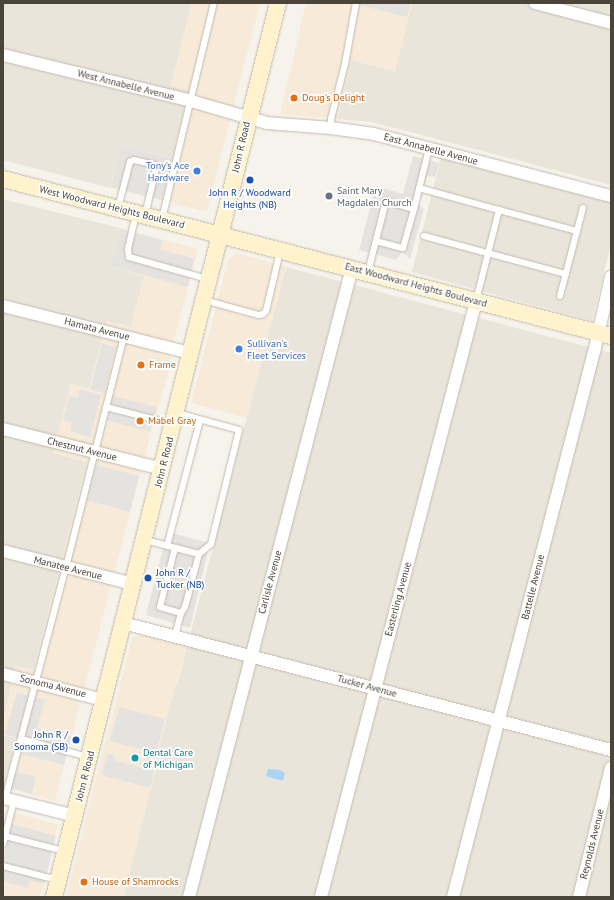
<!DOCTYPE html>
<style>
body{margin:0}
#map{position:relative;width:614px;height:900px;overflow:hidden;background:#f6f3ec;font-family:"PT Sans",sans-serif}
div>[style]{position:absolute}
.residential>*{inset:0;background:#eae5da}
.commercial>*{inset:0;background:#f7ead8}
.parking>*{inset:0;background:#e5e3e0}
.water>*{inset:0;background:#a9d4f2}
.roads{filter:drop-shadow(0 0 1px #c2bbae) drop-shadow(0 0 1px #c2bbae)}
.lane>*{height:6px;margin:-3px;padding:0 3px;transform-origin:3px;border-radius:3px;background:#fff}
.street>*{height:12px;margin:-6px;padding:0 6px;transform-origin:6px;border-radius:6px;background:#fff}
.secondary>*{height:16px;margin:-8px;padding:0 8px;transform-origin:8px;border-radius:8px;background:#fff3cd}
.dots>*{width:11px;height:11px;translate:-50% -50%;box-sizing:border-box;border:2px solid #fff;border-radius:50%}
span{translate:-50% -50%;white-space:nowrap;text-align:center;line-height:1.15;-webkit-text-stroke:3.5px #fff;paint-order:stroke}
.street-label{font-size:10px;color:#4b4439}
.food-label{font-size:10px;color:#c56008}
.left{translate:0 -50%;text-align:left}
.shop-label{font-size:10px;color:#366cbe}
.right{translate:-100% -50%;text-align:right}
.worship-label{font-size:10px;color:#5b616d}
.transit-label{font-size:10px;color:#164399}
.culture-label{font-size:10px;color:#0d838f}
.frame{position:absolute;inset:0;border:4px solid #4b4439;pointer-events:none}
</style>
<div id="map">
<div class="residential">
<div style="clip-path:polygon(3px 3px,192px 3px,171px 85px,189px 90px,172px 158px,121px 146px,110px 188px,3px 160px)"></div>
<div style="clip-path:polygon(412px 3px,611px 3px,611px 185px,372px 122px,337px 119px,351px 60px,395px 71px)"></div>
<div style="clip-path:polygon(441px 157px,611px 202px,611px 244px,592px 321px,412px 272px)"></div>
<div style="clip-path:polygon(3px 199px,120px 228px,111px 266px,144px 276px,131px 327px,107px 321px,89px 389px,71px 384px,53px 453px,87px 462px,33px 671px,16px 666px,3px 720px)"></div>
<div style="clip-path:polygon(286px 267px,611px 353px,611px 897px,124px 897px,159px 755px,157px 754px,175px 685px,177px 685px)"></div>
<div style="clip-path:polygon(3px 735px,16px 739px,4px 787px,3px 787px)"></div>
</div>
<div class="commercial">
<div style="clip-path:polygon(192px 3px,260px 3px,207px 212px,110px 188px,121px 146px,172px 158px,189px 90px,171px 86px)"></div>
<div style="clip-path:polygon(306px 3px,412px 3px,395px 71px,351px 60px,337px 119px,280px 114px)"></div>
<div style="clip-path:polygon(120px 228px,198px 249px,175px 336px,170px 360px,171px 364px,151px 432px,55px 801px,4px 787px,16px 739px,3px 735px,3px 720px,16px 666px,34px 670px,87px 462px,53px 453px,71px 384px,90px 389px,107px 321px,131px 327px,144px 276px,111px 266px)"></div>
<div style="clip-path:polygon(237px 253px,286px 267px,247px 418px,191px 403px,228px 260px)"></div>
<div style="clip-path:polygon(142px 634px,187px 645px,157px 753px,159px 755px,124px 897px,66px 897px,132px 638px)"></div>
<div style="clip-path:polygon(8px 811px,58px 825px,40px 897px,3px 897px,3px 831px)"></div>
</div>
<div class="parking">
<div style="clip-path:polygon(360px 3px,411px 3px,407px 17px,359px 5px)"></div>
<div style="clip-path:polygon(121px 146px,173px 159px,162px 200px,111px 187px)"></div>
<div style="clip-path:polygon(413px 156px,439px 163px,435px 177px,427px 176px,422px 196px,417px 203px,424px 209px,410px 259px,402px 252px,396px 260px,359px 250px,376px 186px,403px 194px)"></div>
<div style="clip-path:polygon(120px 229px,162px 240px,160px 250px,194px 258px,188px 287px,111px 266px)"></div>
<div style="clip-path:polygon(102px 343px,116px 347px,104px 393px,90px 389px)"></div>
<div style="clip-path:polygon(80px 389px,101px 395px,90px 437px,70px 431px,72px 422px,63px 420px,69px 396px,78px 398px)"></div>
<div style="clip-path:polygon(113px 396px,157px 407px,150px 432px,107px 420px)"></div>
<div style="clip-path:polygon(96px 465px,139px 476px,130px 512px,87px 500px)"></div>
<div style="clip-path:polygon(167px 532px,210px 543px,190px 628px,146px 615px)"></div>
<div style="clip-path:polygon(17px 692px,45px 700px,37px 728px,71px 737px,64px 765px,21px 754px,24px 741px,5px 734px)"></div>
<div style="clip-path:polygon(119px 707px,165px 719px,156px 753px,110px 741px)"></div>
<div style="clip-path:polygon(107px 754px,114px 755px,116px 761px,154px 771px,150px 788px,102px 775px)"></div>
<div style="clip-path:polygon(16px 772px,36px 777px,32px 794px,11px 788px)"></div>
<div style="clip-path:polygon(12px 824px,56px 836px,44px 884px,30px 880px,28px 888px,3px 881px,3px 859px)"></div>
</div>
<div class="water">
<div style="clip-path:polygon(268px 769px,280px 770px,285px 773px,283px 781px,266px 776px)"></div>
</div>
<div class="roads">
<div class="lane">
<div style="left:331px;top:128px;width:9px;rotate:-90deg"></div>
<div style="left:331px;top:119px;width:57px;rotate:-75.7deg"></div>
<div style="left:345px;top:64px;width:62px;rotate:-79.8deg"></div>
<div style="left:419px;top:188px;width:83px;rotate:15.4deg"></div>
<div style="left:118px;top:208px;width:48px;rotate:-75.4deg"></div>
<div style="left:130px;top:162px;width:4px;rotate:-27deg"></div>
<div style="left:134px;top:160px;width:22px;rotate:13deg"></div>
<div style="left:155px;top:165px;width:4px;rotate:76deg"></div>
<div style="left:156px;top:169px;width:47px;rotate:103.4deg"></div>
<div style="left:136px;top:214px;width:37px;rotate:103deg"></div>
<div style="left:128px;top:250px;width:7px;rotate:82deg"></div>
<div style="left:129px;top:257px;width:82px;rotate:15.6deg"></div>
<div style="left:162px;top:219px;width:222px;rotate:-76.5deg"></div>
<div style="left:424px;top:236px;width:147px;rotate:15deg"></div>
<div style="left:376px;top:241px;width:28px;rotate:15deg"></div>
<div style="left:403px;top:248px;width:41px;rotate:-74.2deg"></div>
<div style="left:368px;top:272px;width:73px;rotate:-75.8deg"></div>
<div style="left:386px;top:201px;width:29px;rotate:16deg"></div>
<div style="left:414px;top:209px;width:62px;rotate:-76deg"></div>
<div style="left:560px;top:296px;width:91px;rotate:-75.4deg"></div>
<div style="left:204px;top:300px;width:57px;rotate:15.3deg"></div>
<div style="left:259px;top:315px;width:4px;rotate:-14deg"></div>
<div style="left:263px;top:314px;width:4px;rotate:-45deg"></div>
<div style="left:266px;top:311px;width:61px;rotate:-76.7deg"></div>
<div style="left:476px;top:301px;width:94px;rotate:-75.8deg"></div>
<div style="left:499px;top:210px;width:81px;rotate:15.1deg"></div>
<div style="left:106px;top:407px;width:68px;rotate:14.4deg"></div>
<div style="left:177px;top:413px;width:64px;rotate:15.3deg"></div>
<div style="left:239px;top:430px;width:117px;rotate:103.8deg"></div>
<div style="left:211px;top:544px;width:16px;rotate:140deg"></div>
<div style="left:145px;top:540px;width:56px;rotate:14.5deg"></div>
<div style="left:199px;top:554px;width:55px;rotate:104.8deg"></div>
<div style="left:185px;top:607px;width:7px;rotate:124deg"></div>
<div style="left:181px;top:613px;width:24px;rotate:105deg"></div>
<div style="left:167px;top:546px;width:130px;rotate:-75.3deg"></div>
<div style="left:175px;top:548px;width:61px;rotate:104.3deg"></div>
<div style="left:160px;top:607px;width:22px;rotate:16deg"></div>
<div style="left:21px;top:739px;width:69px;rotate:15deg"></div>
<div style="left:5px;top:799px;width:240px;rotate:-75.3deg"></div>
<div style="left:66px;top:567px;width:238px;rotate:-75.9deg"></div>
<div style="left:5px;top:836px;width:61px;rotate:14.3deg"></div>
<div style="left:3px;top:844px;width:44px;rotate:-75.7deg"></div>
<div style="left:3px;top:866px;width:56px;rotate:14.5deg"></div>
</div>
<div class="street">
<div style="left:535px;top:3px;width:79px;rotate:14.7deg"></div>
<div style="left:3px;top:55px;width:194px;rotate:13.7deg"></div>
<div style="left:191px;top:101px;width:79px;rotate:16.1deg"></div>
<div style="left:267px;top:123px;width:64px;rotate:4.5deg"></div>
<div style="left:331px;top:128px;width:43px;rotate:7.9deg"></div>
<div style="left:374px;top:134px;width:245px;rotate:14.7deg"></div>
<div style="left:3px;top:306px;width:193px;rotate:14.1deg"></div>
<div style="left:3px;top:429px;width:164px;rotate:14.1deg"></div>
<div style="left:3px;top:551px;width:134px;rotate:14.2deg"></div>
<div style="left:123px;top:623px;width:504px;rotate:14.59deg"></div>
<div style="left:3px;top:674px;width:103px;rotate:14.6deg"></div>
<div style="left:3px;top:798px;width:74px;rotate:14deg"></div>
<div style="left:189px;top:897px;width:650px;rotate:-75.47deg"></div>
<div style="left:321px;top:897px;width:616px;rotate:-75.42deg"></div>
<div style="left:453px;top:897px;width:567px;rotate:-75.5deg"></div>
<div style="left:595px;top:348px;width:73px;rotate:-77.3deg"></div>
<div style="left:579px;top:897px;width:133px;rotate:-76.1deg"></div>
</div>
<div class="secondary">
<div style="left:3px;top:179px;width:628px;rotate:14.48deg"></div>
<div style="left:54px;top:897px;width:922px;rotate:-75.93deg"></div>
</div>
</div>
<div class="dots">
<div style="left:294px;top:98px;background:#e8710a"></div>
<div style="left:197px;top:171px;background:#3f7fe0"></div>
<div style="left:250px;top:180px;background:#1a4fb4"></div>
<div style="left:329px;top:196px;background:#6b7280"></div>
<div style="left:239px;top:349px;background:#3f7fe0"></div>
<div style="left:141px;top:365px;background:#e8710a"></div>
<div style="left:140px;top:421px;background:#e8710a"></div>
<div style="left:148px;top:578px;background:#1a4fb4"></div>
<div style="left:76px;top:740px;background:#1a4fb4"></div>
<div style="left:135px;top:758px;background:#0f9aa8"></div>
<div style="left:84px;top:882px;background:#e8710a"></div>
</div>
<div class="street-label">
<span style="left:126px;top:85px;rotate:14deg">West Annabelle Avenue</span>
<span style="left:241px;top:147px;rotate:-77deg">John R Road</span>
<span style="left:431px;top:149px;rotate:15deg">East Annabelle Avenue</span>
<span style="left:112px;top:207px;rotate:14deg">West Woodward Heights Boulevard</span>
<span style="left:416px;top:285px;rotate:15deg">East Woodward Heights Boulevard</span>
<span style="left:97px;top:329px;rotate:14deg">Hamata Avenue</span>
<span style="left:82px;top:449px;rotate:14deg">Chestnut Avenue</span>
<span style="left:164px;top:462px;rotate:-76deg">John R Road</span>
<span style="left:68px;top:568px;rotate:14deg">Manatee Avenue</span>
<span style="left:270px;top:582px;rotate:-75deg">Carlisle Avenue</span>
<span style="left:533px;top:587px;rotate:-76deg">Battelle Avenue</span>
<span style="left:398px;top:599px;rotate:-75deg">Easterling Avenue</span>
<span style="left:53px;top:686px;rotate:14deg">Sonoma Avenue</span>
<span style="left:367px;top:686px;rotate:15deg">Tucker Avenue</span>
<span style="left:85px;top:776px;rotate:-76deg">John R Road</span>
<span style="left:592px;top:844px;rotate:-76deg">Reynolds Avenue</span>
</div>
<div class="food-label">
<span class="left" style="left:302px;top:98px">Doug's Delight</span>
<span class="left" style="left:149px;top:365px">Frame</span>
<span class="left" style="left:148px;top:421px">Mabel Gray</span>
<span class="left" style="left:92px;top:882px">House of Shamrocks</span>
</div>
<div class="shop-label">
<span class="right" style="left:189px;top:171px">Tony's Ace<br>Hardware</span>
<span class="left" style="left:247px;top:349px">Sullivan's<br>Fleet Services</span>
</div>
<div class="worship-label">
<span class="left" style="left:337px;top:196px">Saint Mary<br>Magdalen Church</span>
</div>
<div class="transit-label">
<span style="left:250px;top:198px">John R / Woodward<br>Heights (NB)</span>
<span class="left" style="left:156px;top:578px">John R /<br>Tucker (NB)</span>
<span class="right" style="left:68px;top:740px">John R /<br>Sonoma (SB)</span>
</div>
<div class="culture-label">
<span class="left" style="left:143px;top:758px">Dental Care<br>of Michigan</span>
</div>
<div class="frame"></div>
</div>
